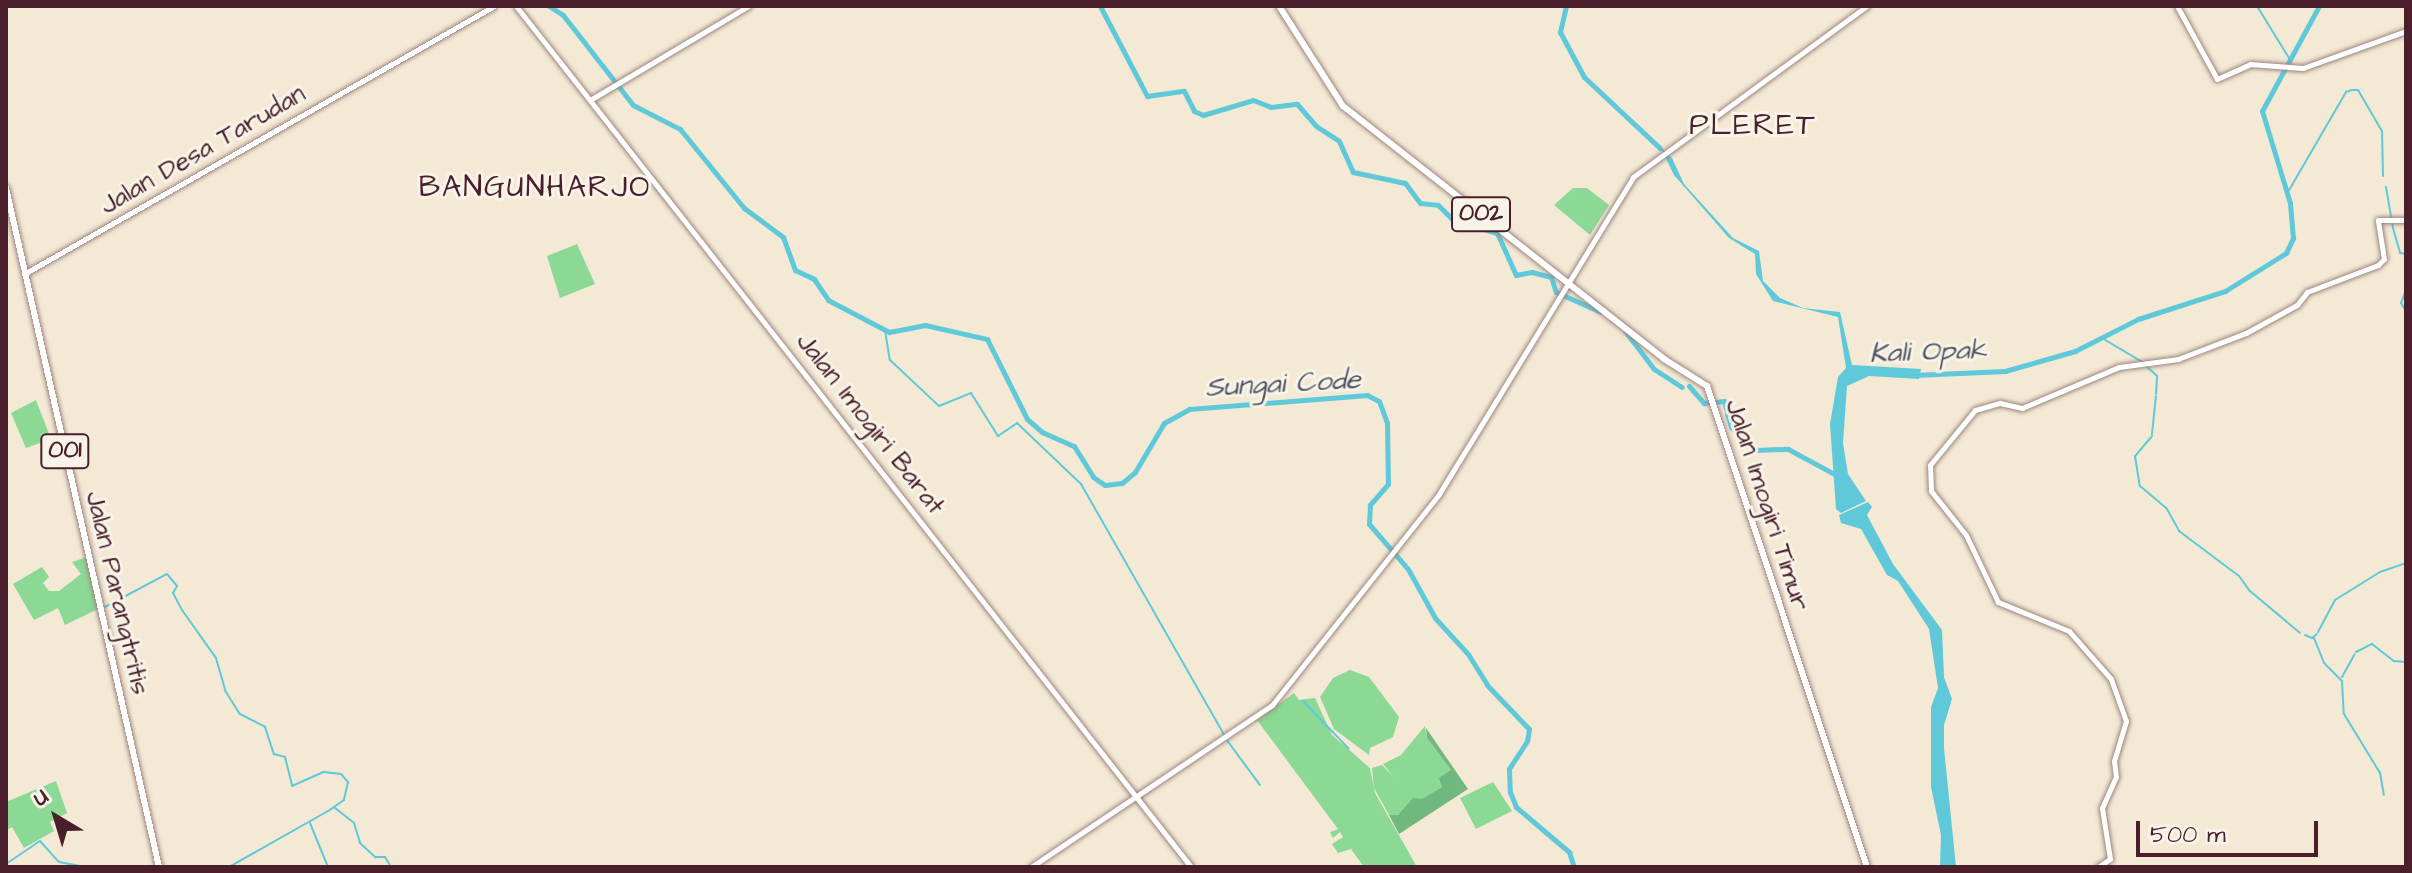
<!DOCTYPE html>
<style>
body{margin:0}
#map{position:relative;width:2412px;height:873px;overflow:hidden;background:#f3e9d4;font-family:"Architects Daughter",sans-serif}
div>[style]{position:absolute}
.green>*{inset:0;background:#8cd895}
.forest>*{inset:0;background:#71b87e}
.water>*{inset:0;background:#5fc9da}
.stream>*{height:2px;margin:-1px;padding:0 1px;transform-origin:1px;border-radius:1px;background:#5fc9da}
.river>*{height:5px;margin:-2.5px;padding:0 2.5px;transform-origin:2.5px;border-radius:2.5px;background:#5fc9da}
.roads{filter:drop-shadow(0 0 2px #9e8480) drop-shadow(0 0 2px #9e8480)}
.secondary>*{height:5px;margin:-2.5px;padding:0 2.5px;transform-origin:2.5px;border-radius:2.5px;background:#fff}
.primary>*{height:6px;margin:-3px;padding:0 3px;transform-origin:3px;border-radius:3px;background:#fff}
span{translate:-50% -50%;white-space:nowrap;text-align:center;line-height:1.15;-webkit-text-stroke:6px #f7f3e8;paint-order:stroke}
.shield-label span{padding:2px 6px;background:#f7f3e8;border:2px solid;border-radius:6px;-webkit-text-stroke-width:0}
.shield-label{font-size:24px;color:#4a1f2b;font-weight:700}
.street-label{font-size:26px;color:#4a1f2b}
.water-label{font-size:28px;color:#505260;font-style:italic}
.quarter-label{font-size:30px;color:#4a1f2b;letter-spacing:2px}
.frame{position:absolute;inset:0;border:8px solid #4a1f2b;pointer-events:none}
.north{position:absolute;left:16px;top:777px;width:80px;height:80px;-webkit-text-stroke:6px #f7f3e8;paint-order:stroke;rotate:322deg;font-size:22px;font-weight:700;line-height:32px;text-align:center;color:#4a1f2b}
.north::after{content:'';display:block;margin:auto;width:28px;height:36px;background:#4a1f2b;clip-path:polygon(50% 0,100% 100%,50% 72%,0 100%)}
.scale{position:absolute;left:2136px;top:821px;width:182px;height:36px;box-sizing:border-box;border:4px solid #4a1f2b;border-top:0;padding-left:10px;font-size:24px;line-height:28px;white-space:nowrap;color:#4a1f2b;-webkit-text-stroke:6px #f7f3e8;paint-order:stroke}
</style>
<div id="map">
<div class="green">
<div style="clip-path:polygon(1573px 188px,1587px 188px,1609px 205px,1590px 235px,1554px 205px)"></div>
<div style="clip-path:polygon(577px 244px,595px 284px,560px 298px,547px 256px)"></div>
<div style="clip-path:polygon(36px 400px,51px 439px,26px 448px,11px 413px)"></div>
<div style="clip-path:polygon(87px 557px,98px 609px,65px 625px,58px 608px,34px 620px,13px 584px,42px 567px,49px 577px,43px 583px,49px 591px,59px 591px,81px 574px,72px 562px)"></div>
<div style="clip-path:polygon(1350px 670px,1369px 677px,1399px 717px,1393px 737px,1370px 748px,1369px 755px,1334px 729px,1320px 697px,1333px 678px)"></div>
<div style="clip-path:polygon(1294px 693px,1299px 700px,1315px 698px,1332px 735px,1370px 768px,1375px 793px,1417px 867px,1364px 867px,1351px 849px,1338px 853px,1332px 844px,1343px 837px,1340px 832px,1333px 838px,1330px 832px,1338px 829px,1257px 720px)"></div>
<div style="clip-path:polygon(1425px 726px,1427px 738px,1451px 770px,1442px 787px,1397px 815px,1389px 815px,1374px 788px,1372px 768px,1382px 765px,1394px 777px,1383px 764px,1401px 755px)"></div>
<div style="clip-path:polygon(56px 781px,67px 813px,50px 822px,54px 831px,24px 848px,12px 827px,6px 830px,6px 802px)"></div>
<div style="clip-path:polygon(1493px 782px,1512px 811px,1476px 829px,1460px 798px)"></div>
</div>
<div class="forest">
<div style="clip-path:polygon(1426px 728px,1468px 789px,1399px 834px,1389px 815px,1398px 815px,1413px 798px,1422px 799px,1442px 787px,1439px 778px,1451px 770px,1427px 738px)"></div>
</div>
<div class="water">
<div style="clip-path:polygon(1659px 145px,1672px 158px,1684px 184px,1733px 238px,1759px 251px,1763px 281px,1780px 298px,1803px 308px,1840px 312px,1852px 365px,1921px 369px,1919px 379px,1869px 376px,1847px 386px,1843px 443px,1848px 474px,1866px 501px,1841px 513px,1836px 509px,1830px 424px,1838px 377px,1846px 368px,1838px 317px,1773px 301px,1756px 274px,1755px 254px,1729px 238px,1674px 175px)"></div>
<div style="clip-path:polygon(1868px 502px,1872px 507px,1867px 515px,1893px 564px,1942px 630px,1944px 677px,1952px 699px,1944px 725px,1944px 748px,1956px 867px,1940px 867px,1941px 835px,1931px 787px,1931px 707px,1938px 688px,1929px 629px,1898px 581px,1887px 575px,1861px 529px,1841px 523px,1839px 515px)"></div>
</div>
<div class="stream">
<div style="left:2257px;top:6px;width:61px;rotate:58.4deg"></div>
<div style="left:2386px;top:187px;width:42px;rotate:80.3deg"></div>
<div style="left:2393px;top:228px;width:26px;rotate:74deg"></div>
<div style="left:2400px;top:253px;width:6px;rotate:9deg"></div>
<div style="left:2288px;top:192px;width:116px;rotate:-59.9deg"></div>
<div style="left:2346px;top:92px;width:6px;rotate:-18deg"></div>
<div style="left:2352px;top:90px;width:6px"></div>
<div style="left:2358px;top:90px;width:48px;rotate:59.7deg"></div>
<div style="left:2382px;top:131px;width:45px;rotate:88.7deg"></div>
<div style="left:2406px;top:290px;width:14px;rotate:111deg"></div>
<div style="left:2401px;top:303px;width:9px;rotate:58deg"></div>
<div style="left:885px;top:330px;width:30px;rotate:81deg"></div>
<div style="left:890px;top:360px;width:67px;rotate:43.2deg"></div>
<div style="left:939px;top:406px;width:35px;rotate:-22deg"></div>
<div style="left:971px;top:393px;width:51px;rotate:57.9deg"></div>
<div style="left:998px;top:436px;width:23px;rotate:-34deg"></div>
<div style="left:1017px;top:423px;width:88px;rotate:43.6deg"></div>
<div style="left:1081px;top:484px;width:298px;rotate:60.3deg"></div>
<div style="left:1229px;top:743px;width:52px;rotate:53.6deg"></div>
<div style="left:2102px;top:338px;width:49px;rotate:30.8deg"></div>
<div style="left:2146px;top:366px;width:15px;rotate:42deg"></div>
<div style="left:2157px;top:376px;width:18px;rotate:93deg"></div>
<div style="left:2152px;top:434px;width:38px;rotate:-84deg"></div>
<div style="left:2152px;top:436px;width:26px;rotate:130deg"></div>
<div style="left:2135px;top:456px;width:30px;rotate:81deg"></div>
<div style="left:2140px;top:486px;width:35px;rotate:40deg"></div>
<div style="left:2167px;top:509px;width:25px;rotate:61deg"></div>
<div style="left:2179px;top:531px;width:75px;rotate:36.9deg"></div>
<div style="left:2239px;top:576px;width:19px;rotate:54deg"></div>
<div style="left:2250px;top:591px;width:65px;rotate:40deg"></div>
<div style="left:103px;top:608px;width:72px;rotate:-28deg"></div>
<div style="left:167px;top:574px;width:16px;rotate:50deg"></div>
<div style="left:177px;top:586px;width:8px;rotate:120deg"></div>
<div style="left:173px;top:593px;width:19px;rotate:62deg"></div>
<div style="left:182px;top:610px;width:59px;rotate:54.7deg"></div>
<div style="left:216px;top:658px;width:35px;rotate:74deg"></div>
<div style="left:226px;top:692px;width:26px;rotate:58deg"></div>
<div style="left:240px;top:714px;width:28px;rotate:27deg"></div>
<div style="left:265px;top:727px;width:28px;rotate:72deg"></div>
<div style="left:274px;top:754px;width:11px;rotate:15deg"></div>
<div style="left:285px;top:757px;width:30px;rotate:76deg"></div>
<div style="left:292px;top:786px;width:35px;rotate:-24deg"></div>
<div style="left:324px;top:772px;width:17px;rotate:7deg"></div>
<div style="left:341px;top:774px;width:11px;rotate:49deg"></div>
<div style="left:348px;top:782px;width:18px;rotate:103deg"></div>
<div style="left:344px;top:800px;width:19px;rotate:145deg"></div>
<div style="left:328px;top:811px;width:114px;rotate:150.5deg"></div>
<div style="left:2318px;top:632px;width:36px;rotate:-62deg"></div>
<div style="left:2335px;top:600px;width:53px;rotate:-31.9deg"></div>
<div style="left:2380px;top:572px;width:28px;rotate:-19deg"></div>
<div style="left:2305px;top:635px;width:8px;rotate:23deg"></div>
<div style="left:2312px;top:638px;width:6px;rotate:-39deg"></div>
<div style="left:2314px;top:638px;width:27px;rotate:68deg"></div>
<div style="left:2324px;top:663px;width:25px;rotate:45deg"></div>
<div style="left:2342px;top:681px;width:33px;rotate:87deg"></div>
<div style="left:2344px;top:714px;width:69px;rotate:58.6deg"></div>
<div style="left:2380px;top:773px;width:22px;rotate:80deg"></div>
<div style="left:2356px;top:652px;width:18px;rotate:-27deg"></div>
<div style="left:2372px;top:644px;width:28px;rotate:38deg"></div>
<div style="left:2394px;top:661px;width:12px;rotate:5deg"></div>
<div style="left:2342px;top:677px;width:26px;rotate:-61deg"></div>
<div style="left:1303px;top:701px;width:66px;rotate:46.2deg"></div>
<div style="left:335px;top:808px;width:24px;rotate:38deg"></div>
<div style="left:354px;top:823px;width:21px;rotate:73deg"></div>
<div style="left:360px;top:843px;width:21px;rotate:43deg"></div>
<div style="left:375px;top:857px;width:10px"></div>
<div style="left:385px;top:857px;width:12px;rotate:59deg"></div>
<div style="left:310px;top:823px;width:48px;rotate:67.8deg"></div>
<div style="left:6px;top:864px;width:41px;rotate:-34.1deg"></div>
<div style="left:40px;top:841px;width:28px;rotate:48deg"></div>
<div style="left:59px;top:862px;width:25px;rotate:11deg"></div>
</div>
<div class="river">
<div style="left:549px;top:6px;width:17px;rotate:33deg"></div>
<div style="left:563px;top:15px;width:114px;rotate:52.1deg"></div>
<div style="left:633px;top:105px;width:53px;rotate:27.1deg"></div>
<div style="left:680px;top:129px;width:102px;rotate:51deg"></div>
<div style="left:744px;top:208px;width:49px;rotate:36.6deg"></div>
<div style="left:783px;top:237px;width:35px;rotate:70deg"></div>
<div style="left:795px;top:270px;width:21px;rotate:25deg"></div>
<div style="left:814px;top:279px;width:25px;rotate:56deg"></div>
<div style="left:828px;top:300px;width:69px;rotate:27.7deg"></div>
<div style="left:889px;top:332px;width:37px;rotate:-11deg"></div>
<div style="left:925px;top:325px;width:64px;rotate:12.7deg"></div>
<div style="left:987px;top:339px;width:89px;rotate:63.4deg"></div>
<div style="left:1027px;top:419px;width:20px;rotate:41deg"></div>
<div style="left:1042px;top:432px;width:35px;rotate:24deg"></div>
<div style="left:1074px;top:446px;width:36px;rotate:58deg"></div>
<div style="left:1093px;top:477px;width:14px;rotate:34deg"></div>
<div style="left:1105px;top:485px;width:17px;rotate:-7deg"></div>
<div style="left:1122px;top:483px;width:17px;rotate:-40deg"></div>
<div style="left:1135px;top:472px;width:57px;rotate:-59.4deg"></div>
<div style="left:1164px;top:423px;width:29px;rotate:-29deg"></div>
<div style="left:1189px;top:409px;width:179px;rotate:-4.5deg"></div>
<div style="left:1367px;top:395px;width:13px;rotate:27deg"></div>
<div style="left:1379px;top:401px;width:23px;rotate:70deg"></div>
<div style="left:1387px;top:423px;width:61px;rotate:89.1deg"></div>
<div style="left:1388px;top:484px;width:28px;rotate:131deg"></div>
<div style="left:1370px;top:505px;width:19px;rotate:93deg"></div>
<div style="left:1369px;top:524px;width:60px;rotate:49.1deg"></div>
<div style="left:1408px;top:569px;width:56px;rotate:61.1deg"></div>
<div style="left:1435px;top:618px;width:49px;rotate:47.5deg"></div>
<div style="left:1468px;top:654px;width:36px;rotate:58deg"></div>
<div style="left:1487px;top:685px;width:61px;rotate:46.3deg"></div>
<div style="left:1529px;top:729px;width:12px;rotate:99deg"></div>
<div style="left:1527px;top:741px;width:33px;rotate:123deg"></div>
<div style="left:1509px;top:769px;width:23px;rotate:88deg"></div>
<div style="left:1510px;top:792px;width:16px;rotate:68deg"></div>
<div style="left:1516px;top:807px;width:70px;rotate:40.3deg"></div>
<div style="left:1569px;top:852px;width:16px;rotate:72deg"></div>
<div style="left:1100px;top:6px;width:102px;rotate:62.4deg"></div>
<div style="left:1147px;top:96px;width:37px;rotate:-8deg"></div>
<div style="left:1184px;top:91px;width:22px;rotate:63deg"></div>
<div style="left:1194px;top:111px;width:10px;rotate:24deg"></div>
<div style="left:1203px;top:115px;width:52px;rotate:-16.7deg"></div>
<div style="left:1253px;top:100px;width:19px;rotate:21deg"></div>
<div style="left:1271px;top:107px;width:26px;rotate:-7deg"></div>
<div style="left:1297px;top:104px;width:29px;rotate:49deg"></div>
<div style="left:1316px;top:126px;width:27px;rotate:33deg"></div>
<div style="left:1339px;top:141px;width:34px;rotate:66deg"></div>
<div style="left:1353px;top:172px;width:53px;rotate:11.9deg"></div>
<div style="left:1405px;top:183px;width:25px;rotate:53deg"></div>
<div style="left:1420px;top:203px;width:18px;rotate:6deg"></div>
<div style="left:1438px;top:205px;width:21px;rotate:45deg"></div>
<div style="left:1453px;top:220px;width:46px;rotate:16.5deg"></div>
<div style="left:1497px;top:233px;width:46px;rotate:65.7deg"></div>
<div style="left:1516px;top:275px;width:16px;rotate:-11deg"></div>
<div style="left:1532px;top:272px;width:20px;rotate:15deg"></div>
<div style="left:1551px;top:277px;width:16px;rotate:72deg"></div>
<div style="left:1556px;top:292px;width:49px;rotate:24deg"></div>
<div style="left:1566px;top:6px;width:27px;rotate:103deg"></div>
<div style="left:1560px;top:32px;width:51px;rotate:61.9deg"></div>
<div style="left:1584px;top:77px;width:104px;rotate:43.1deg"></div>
<div style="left:1625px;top:331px;width:48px;rotate:52.7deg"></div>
<div style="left:1654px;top:369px;width:33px;rotate:33deg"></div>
<div style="left:1914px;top:375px;width:91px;rotate:-2.5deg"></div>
<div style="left:2005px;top:371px;width:73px;rotate:-15.9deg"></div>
<div style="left:2075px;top:351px;width:71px;rotate:-26.9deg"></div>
<div style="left:2138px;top:319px;width:91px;rotate:-17.8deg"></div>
<div style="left:2225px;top:291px;width:72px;rotate:-31.9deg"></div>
<div style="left:2286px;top:253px;width:17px;rotate:-65deg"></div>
<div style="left:2293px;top:238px;width:35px;rotate:-95deg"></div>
<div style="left:2290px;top:203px;width:96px;rotate:-106.9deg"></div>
<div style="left:2262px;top:111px;width:119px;rotate:-61.5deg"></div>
<div style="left:1689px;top:386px;width:23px;rotate:49deg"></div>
<div style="left:1704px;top:403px;width:8px;rotate:-7deg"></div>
<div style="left:1715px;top:402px;width:9px;rotate:-6deg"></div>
<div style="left:1724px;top:401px;width:11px;rotate:75deg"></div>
<div style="left:1727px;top:414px;width:14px;rotate:73deg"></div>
<div style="left:1731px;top:427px;width:33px;rotate:45deg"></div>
<div style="left:1754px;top:450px;width:34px;rotate:-2deg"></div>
<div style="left:1788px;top:449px;width:55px;rotate:28.4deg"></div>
</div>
<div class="roads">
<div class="secondary">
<div style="left:516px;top:6px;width:1094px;rotate:51.9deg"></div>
<div style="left:2177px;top:6px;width:83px;rotate:61.3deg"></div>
<div style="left:2217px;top:79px;width:36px;rotate:-24deg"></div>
<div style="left:2250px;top:64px;width:53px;rotate:4.3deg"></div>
<div style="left:2303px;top:68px;width:109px;rotate:-19.8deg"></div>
<div style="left:590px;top:100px;width:184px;rotate:-30.7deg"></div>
<div style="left:24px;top:274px;width:541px;rotate:-29.69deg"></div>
<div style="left:1031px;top:867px;width:290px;rotate:-33.9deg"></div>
<div style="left:1272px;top:705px;width:269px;rotate:-51.6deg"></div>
<div style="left:1439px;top:494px;width:372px;rotate:-58.5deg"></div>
<div style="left:1633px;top:177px;width:290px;rotate:-36.2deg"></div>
<div style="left:2098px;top:867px;width:14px;rotate:-34deg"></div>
<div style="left:2110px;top:859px;width:52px;rotate:-98.9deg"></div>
<div style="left:2102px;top:808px;width:34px;rotate:-66deg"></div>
<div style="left:2116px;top:777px;width:16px;rotate:-97deg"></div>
<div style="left:2114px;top:761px;width:42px;rotate:-73.3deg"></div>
<div style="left:2126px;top:721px;width:45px;rotate:-109.7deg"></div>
<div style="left:2111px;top:679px;width:64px;rotate:-131.2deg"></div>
<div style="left:2069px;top:631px;width:77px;rotate:-157.8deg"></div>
<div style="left:1998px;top:602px;width:74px;rotate:-115.5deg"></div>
<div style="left:1966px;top:535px;width:56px;rotate:-128.5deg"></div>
<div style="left:1931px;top:491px;width:26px;rotate:-92deg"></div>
<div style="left:1930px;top:465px;width:71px;rotate:-50.7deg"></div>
<div style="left:1975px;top:410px;width:26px;rotate:-16deg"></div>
<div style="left:2000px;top:403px;width:23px;rotate:13deg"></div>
<div style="left:2022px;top:408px;width:105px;rotate:-22.9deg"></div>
<div style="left:2119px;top:367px;width:60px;rotate:-7.7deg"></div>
<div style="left:2178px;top:359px;width:73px;rotate:-20.9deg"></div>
<div style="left:2246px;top:333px;width:58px;rotate:-28.8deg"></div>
<div style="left:2297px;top:305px;width:16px;rotate:-52deg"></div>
<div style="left:2307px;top:292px;width:76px;rotate:-20.8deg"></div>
<div style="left:2378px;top:265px;width:8px;rotate:-45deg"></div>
<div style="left:2384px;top:259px;width:39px;rotate:-99deg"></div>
<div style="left:2378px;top:220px;width:28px"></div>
</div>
<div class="primary">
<div style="left:1279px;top:6px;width:119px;rotate:57.4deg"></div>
<div style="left:1343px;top:106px;width:409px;rotate:38.2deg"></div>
<div style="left:1664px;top:359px;width:51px;rotate:32.1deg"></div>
<div style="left:1707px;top:386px;width:507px;rotate:71.6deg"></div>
<div style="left:6px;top:188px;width:696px;rotate:77.3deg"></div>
</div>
</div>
<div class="shield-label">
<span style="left:1481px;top:214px">002</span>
<span style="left:65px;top:451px">001</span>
</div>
<div class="street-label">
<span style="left:203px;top:150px;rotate:-30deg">Jalan Desa Tarudan</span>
<span style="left:870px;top:424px;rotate:52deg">Jalan Imogiri Barat</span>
<span style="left:1767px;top:505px;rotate:72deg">Jalan Imogiri Timur</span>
<span style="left:117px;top:593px;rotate:77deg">Jalan Parangtritis</span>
</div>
<div class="water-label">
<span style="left:1928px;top:352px;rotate:-2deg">Kali Opak</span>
<span style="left:1283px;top:384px;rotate:-3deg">Sungai Code</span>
</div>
<div class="quarter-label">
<span style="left:1753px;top:125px">PLERET</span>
<span style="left:535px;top:187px">BANGUNHARJO</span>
</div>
<div class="frame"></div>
<div class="north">U</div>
<div class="scale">500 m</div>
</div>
